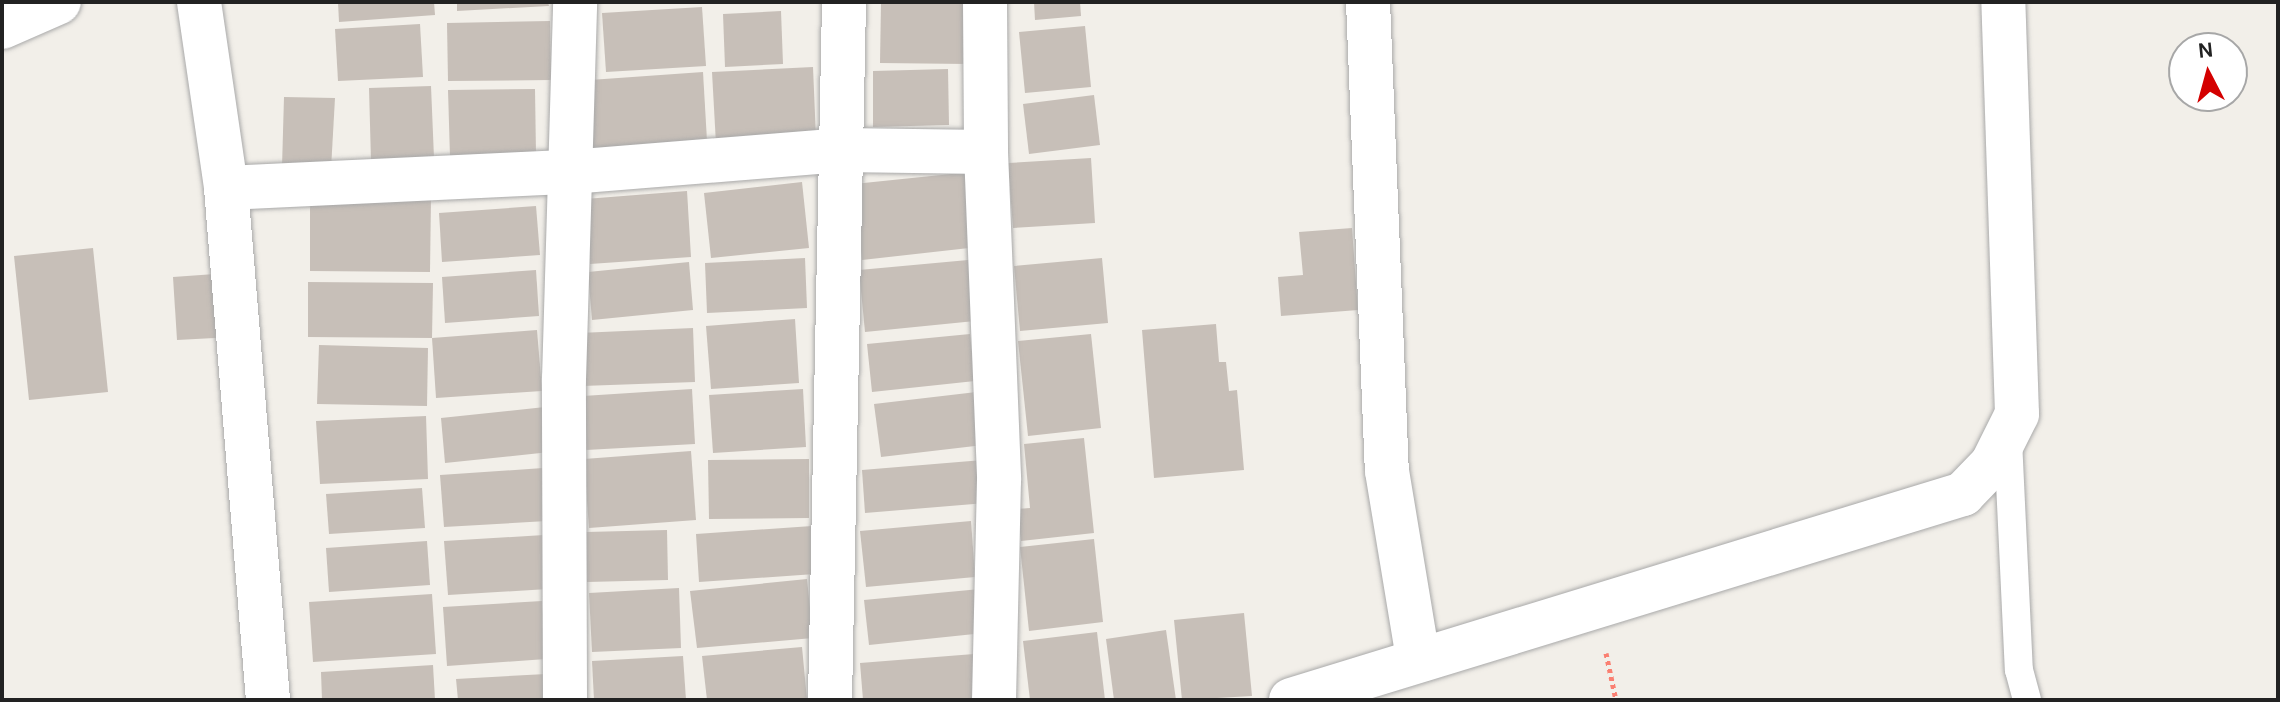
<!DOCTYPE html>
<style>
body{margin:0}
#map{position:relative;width:2280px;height:702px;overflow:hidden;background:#f2efe9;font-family:Karla,sans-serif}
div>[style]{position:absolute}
.building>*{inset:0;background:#c7bfb8}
.path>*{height:5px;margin-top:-2.5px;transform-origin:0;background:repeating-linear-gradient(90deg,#fa8072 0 4px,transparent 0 8px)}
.roads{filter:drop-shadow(0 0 2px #a9a9a9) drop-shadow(0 0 2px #a9a9a9)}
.service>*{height:28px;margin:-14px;padding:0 14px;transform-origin:14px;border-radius:14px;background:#fff}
.minor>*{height:44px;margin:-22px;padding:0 22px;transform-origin:22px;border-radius:22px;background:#fff}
span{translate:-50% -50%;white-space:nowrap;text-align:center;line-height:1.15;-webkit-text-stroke:6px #fff;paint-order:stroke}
.frame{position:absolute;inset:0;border:4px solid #222;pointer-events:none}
.north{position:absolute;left:2168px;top:32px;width:80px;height:80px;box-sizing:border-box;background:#fff;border:2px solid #a7a7a7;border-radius:50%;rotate:354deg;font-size:22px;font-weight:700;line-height:32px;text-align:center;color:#222}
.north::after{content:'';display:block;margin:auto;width:28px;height:36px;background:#d40000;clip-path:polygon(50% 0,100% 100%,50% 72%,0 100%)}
</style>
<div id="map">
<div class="building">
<div style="clip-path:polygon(338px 2px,434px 2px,435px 15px,339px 22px)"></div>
<div style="clip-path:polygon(457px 2px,548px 2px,549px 6px,457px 11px)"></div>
<div style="clip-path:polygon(1034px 2px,1080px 2px,1081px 16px,1035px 20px)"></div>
<div style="clip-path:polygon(881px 3px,967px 3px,967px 64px,880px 63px)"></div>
<div style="clip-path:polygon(702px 7px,706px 66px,606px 72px,602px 13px)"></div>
<div style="clip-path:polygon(781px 11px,783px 64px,725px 67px,723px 14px)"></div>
<div style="clip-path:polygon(550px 21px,551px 80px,448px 81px,447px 23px)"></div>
<div style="clip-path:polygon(420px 24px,423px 77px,338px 81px,335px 29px)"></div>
<div style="clip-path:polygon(1085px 26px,1091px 87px,1025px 93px,1019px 32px)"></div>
<div style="clip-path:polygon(813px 67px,816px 139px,716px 144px,712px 72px)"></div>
<div style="clip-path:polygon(948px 69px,949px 125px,873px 127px,873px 71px)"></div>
<div style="clip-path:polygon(703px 72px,707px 141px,593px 149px,590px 80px)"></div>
<div style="clip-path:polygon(431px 86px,434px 158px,371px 161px,369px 88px)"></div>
<div style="clip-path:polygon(535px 89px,536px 155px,450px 157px,448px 90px)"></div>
<div style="clip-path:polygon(1094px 95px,1100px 145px,1029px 154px,1023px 104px)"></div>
<div style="clip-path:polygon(284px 97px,335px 98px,331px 169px,282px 167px)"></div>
<div style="clip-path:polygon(1091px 158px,1095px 223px,1013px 228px,1008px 163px)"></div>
<div style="clip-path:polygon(970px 172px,978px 247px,862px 260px,854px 184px)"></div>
<div style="clip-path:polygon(802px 182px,809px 248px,711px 258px,704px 193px)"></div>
<div style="clip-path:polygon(687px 191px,691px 257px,590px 264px,585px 199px)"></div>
<div style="clip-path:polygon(310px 196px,431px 197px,430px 272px,310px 271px)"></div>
<div style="clip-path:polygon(536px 206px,540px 255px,442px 262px,439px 213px)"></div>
<div style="clip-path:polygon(1352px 228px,1358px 310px,1281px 316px,1278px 277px,1303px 275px,1299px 232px)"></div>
<div style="clip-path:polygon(93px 248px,108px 392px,29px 400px,14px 256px)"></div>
<div style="clip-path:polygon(805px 258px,807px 308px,707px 313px,705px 263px)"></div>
<div style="clip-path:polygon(1102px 258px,1108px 323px,1020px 331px,1014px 266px)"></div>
<div style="clip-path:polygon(979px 259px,985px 320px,865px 332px,859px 270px)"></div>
<div style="clip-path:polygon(689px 262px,693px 310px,592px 320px,588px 272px)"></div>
<div style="clip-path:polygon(536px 270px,539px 316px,445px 323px,442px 277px)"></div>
<div style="clip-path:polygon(229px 273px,233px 337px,177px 340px,173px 277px)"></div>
<div style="clip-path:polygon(308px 282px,433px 283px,432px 338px,308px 337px)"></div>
<div style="clip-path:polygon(795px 319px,799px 383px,711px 389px,706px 326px)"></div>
<div style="clip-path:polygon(1216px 324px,1219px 362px,1226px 362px,1229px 391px,1237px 390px,1244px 470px,1154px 478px,1142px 330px)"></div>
<div style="clip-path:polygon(693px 328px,695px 382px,582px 386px,579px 333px)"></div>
<div style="clip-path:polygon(537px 330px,542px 391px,436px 398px,432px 338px)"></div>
<div style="clip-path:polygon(970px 334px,975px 381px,872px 392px,867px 344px)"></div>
<div style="clip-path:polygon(1091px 334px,1101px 428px,1028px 436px,1018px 341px)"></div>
<div style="clip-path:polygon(319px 345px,428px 348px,427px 406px,317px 404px)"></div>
<div style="clip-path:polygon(692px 389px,695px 444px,586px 450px,583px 396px)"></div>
<div style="clip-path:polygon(803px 389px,806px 447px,713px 453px,709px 395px)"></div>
<div style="clip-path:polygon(985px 391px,992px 444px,881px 457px,874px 404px)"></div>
<div style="clip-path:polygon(545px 407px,550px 452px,445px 463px,441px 418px)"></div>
<div style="clip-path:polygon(426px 416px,428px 479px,320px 484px,316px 421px)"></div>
<div style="clip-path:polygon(1084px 438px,1094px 533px,1021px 541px,1017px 509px,1030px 508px,1024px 444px)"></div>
<div style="clip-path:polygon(691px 451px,696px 520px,589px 528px,584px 459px)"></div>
<div style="clip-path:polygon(809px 459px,809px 518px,709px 519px,708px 460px)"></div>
<div style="clip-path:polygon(983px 460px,986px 503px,865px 513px,862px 470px)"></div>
<div style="clip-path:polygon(543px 468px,547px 521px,444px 527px,440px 475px)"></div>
<div style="clip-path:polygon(422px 488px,425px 528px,329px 534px,326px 494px)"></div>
<div style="clip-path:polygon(971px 521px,975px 577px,866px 587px,860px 531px)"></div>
<div style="clip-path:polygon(812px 526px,815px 574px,699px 582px,696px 534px)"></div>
<div style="clip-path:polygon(667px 530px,668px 580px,587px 582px,586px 532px)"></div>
<div style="clip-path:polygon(544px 535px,548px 589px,448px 595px,444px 541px)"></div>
<div style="clip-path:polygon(1094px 539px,1103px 622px,1029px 631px,1020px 547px)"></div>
<div style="clip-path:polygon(427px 541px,430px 585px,329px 592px,326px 548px)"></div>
<div style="clip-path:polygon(807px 579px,813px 638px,697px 648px,690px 591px)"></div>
<div style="clip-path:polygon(679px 588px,681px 648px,592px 652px,589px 593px)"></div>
<div style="clip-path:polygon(980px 589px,984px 633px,869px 645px,864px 600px)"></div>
<div style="clip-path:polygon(432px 594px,436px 654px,313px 662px,309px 602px)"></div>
<div style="clip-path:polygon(542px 601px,546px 659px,447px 666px,443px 607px)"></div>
<div style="clip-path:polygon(1244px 613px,1252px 696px,1182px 700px,1174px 620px)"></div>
<div style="clip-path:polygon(1166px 630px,1176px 700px,1114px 700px,1106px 639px)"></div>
<div style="clip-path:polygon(1097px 632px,1105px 700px,1030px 700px,1023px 641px)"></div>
<div style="clip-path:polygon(802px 647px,807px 700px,707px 700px,702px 656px)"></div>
<div style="clip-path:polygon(974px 654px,978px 700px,863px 700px,860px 663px)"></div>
<div style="clip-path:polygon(683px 656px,686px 700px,594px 700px,592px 661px)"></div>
<div style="clip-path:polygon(433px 665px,435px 700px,322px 700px,321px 672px)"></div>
<div style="clip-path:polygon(546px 674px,548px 700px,458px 700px,456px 679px)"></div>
</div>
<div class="path">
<div style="left:1606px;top:653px;width:48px;rotate:78deg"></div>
</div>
<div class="roads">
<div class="service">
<div style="left:2008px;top:440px;width:230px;rotate:87.3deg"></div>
<div style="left:2019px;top:670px;width:31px;rotate:75deg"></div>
</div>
<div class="minor">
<div style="left:199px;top:2px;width:188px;rotate:81.7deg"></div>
<div style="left:226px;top:188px;width:514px;rotate:85.31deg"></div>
<div style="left:985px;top:2px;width:150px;rotate:89.6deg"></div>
<div style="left:986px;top:152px;width:328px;rotate:87.7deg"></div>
<div style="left:999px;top:480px;width:220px;rotate:91.3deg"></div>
<div style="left:1368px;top:2px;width:469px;rotate:87.7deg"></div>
<div style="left:1387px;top:471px;width:190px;rotate:80.6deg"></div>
<div style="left:2px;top:27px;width:62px;rotate:-23.7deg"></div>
<div style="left:226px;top:188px;width:344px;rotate:-2.7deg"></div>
<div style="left:570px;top:172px;width:272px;rotate:-4.6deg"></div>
<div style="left:841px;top:150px;width:145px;rotate:0.8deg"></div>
<div style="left:565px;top:700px;width:321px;rotate:-90.2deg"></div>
<div style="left:564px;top:379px;width:377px;rotate:-88.3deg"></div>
<div style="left:830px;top:700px;width:698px;rotate:-88.85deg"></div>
<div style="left:1291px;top:700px;width:703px;rotate:-17.04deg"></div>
<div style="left:1963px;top:494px;width:42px;rotate:-46deg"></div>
<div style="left:1992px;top:464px;width:56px;rotate:-63.4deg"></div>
<div style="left:2017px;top:414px;width:412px;rotate:-91.9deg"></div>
</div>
</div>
<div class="frame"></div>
<div class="north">N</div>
</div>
